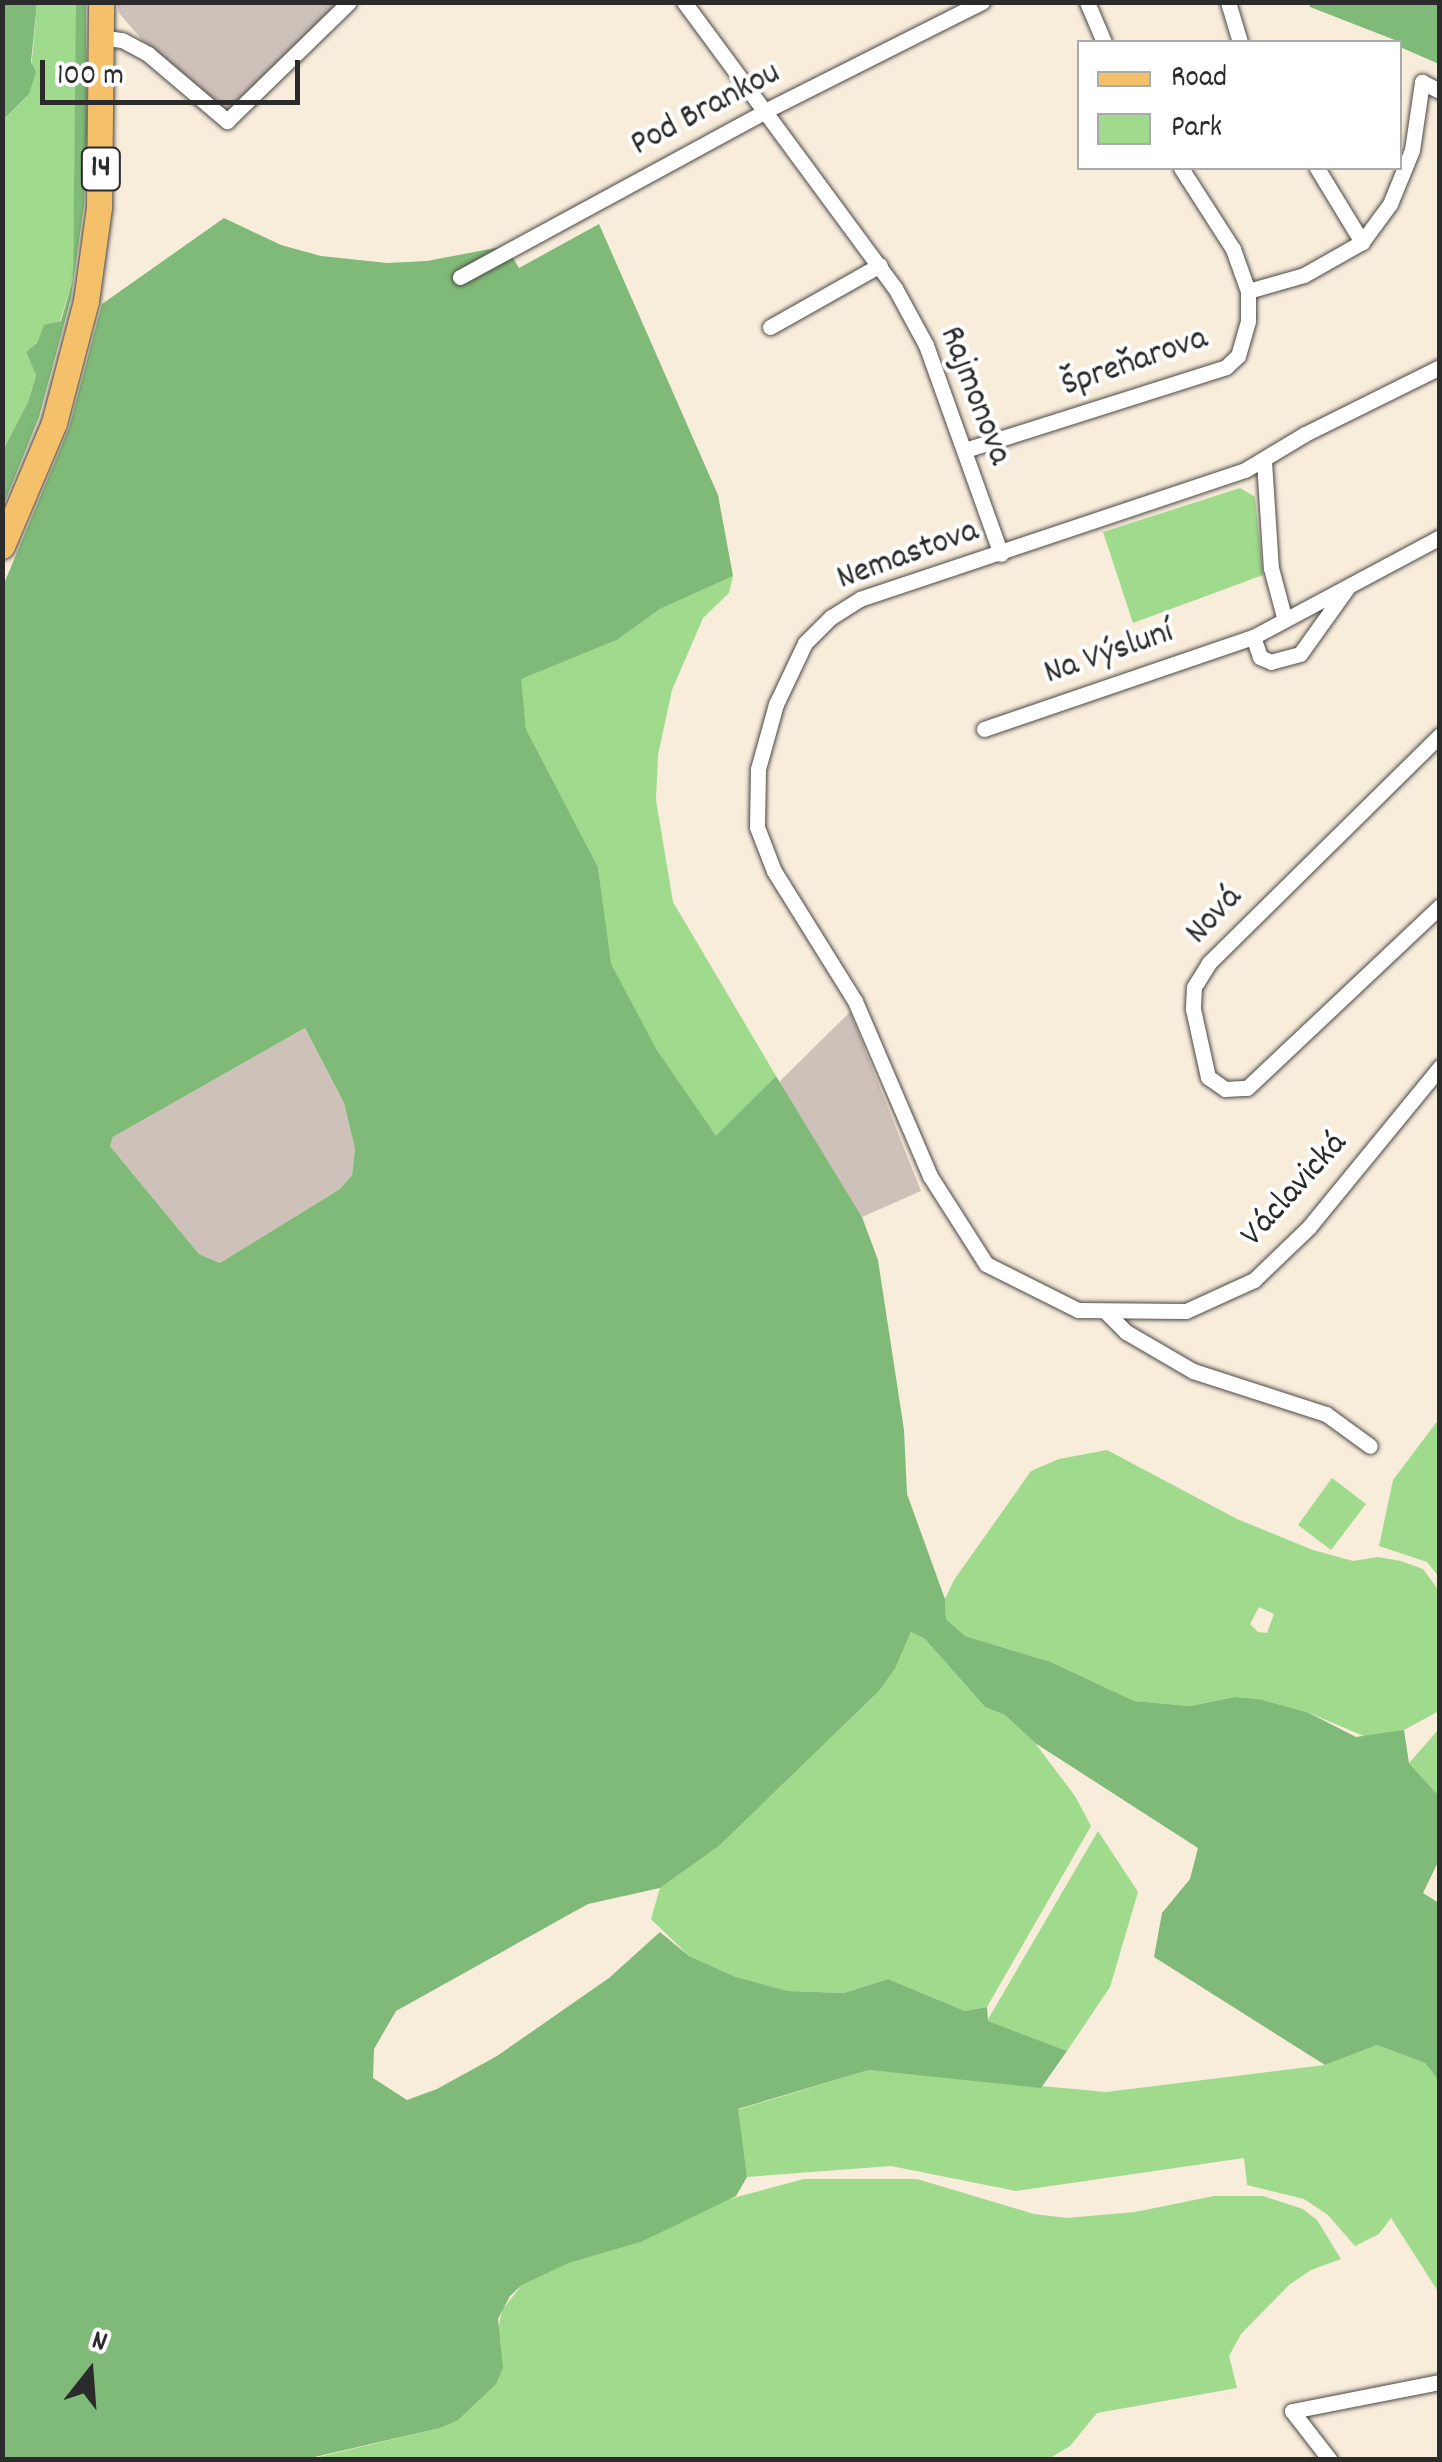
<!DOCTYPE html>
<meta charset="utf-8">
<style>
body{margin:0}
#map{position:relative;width:1442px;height:2462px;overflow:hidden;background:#f8ecdb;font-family:Dekko,sans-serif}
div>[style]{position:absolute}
.industrial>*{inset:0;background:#cec1ba}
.green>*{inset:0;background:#a0da8d}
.forest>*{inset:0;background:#80ba78}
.roads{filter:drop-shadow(0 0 2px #4a4845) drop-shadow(0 0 2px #4a4845)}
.street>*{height:15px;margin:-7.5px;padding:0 7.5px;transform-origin:7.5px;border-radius:7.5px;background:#fff}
.primary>*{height:25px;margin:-12.5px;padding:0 12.5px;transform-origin:12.5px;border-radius:12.5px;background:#f4c16a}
span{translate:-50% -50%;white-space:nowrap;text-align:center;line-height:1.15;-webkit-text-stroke:8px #fff;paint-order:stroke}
.shield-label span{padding:2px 8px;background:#fff;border:2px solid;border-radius:8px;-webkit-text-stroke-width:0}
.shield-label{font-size:32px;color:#2b2b2b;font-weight:700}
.street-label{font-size:35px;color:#2b2b2b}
.frame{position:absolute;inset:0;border:5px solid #2b2b2b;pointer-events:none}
.legend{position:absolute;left:1077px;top:40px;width:325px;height:130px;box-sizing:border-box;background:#fff;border:2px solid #aaa;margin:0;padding:12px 18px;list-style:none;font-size:30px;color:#2b2b2b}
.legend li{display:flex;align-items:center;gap:20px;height:50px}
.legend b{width:50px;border:2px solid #aaa}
.north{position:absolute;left:40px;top:2322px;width:100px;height:100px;-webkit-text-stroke:8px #fff;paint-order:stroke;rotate:17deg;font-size:28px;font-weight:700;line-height:40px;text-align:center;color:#2b2b2b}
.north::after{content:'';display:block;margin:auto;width:35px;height:45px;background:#2b2b2b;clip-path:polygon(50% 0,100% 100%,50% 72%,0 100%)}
.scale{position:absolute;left:40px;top:60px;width:260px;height:45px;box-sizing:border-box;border:5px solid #2b2b2b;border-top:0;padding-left:12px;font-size:30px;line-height:35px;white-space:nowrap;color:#2b2b2b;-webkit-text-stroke:8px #fff;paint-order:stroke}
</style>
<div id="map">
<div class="industrial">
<div style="clip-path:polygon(117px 3px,343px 3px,228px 113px,143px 41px,119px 13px)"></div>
<div style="clip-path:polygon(850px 1012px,921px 1191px,862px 1217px,779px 1082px)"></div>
<div style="clip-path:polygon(305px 1028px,344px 1103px,355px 1149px,352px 1175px,340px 1189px,220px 1263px,199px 1254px,110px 1146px,113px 1137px)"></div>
</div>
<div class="green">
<div style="clip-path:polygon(37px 3px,77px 3px,73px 279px,60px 321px,44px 326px,37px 343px,26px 352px,36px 374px,28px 402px,3px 450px,3px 120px,29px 94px)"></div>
<div style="clip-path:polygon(1240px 488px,1255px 497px,1263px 575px,1133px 623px,1103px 532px)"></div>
<div style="clip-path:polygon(733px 576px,729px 593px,703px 618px,672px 690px,658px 755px,656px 800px,673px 902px,776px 1076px,716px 1137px,657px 1050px,610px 964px,598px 867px,526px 729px,520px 679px,617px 640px,660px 609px)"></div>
<div style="clip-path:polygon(1439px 1419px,1439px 1577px,1427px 1562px,1379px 1546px,1393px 1480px)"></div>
<div style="clip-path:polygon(evenodd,1107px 1450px,1237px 1519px,1313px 1550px,1353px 1561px,1378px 1557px,1401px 1561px,1423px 1569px,1439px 1591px,1439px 1711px,1404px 1730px,1366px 1737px,1307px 1712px,1259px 1699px,1235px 1697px,1190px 1706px,1134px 1701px,1051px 1662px,965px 1636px,946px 1619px,945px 1599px,954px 1580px,1031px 1471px,1059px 1459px,1107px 1450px,1259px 1607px,1274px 1614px,1267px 1633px,1258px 1632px,1250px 1624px,1259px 1607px)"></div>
<div style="clip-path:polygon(1332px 1478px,1366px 1504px,1331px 1550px,1298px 1525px)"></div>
<div style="clip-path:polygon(911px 1632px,925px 1639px,985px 1707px,1005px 1715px,1035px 1743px,1075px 1796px,1091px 1826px,987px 2007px,965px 2011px,888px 1979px,844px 1993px,788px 1991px,736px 1977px,689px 1956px,651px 1919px,660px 1888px,719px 1846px,879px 1691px,895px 1669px)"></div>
<div style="clip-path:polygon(1439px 1729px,1439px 1796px,1409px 1763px)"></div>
<div style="clip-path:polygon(1098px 1831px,1138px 1892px,1110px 1987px,1067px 2051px,987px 2021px)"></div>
<div style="clip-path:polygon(1377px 2045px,1425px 2063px,1439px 2081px,1439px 2293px,1391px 2218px,1379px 2234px,1355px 2246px,1328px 2215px,1304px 2199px,1247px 2185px,1244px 2158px,1016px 2191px,891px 2166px,747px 2177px,737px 2110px,869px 2070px,1106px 2092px,1325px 2065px)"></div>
<div style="clip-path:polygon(804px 2179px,917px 2179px,1034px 2214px,1067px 2218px,1135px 2212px,1214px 2196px,1263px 2196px,1303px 2209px,1317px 2220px,1341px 2259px,1311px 2270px,1289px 2285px,1241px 2334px,1229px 2356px,1237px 2388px,1097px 2413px,1070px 2446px,1050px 2458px,306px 2460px,440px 2428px,501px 2344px,497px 2334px,502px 2310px,522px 2285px,569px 2263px,641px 2242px,722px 2201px)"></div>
</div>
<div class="forest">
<div style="clip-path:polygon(3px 2px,37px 3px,31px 62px,36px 72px,29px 94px,3px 120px)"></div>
<div style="clip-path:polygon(76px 3px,86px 3px,87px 131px,84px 205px,71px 298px,39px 417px,3px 506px,3px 450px,28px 402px,36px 375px,26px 352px,37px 343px,44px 325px,61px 321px,73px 279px)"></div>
<div style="clip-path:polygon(1309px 3px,1439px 3px,1439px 64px,1400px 47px,1400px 42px,1310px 7px)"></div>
<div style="clip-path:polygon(evenodd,224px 218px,281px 245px,321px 256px,387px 263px,427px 261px,506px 246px,519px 268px,599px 224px,718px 495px,733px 576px,660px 609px,617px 640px,521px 679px,526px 729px,598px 867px,611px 964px,657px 1050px,716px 1136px,776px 1076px,862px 1217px,878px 1260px,904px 1430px,907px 1494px,945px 1599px,946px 1619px,965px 1636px,1051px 1662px,1134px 1701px,1190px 1706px,1235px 1697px,1259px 1699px,1307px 1712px,1356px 1737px,1404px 1730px,1409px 1763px,1439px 1796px,1439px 1860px,1423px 1893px,1439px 1903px,1439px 2081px,1425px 2063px,1377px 2045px,1325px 2065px,1154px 1957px,1162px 1913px,1190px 1879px,1198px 1848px,1035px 1743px,1005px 1715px,985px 1707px,925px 1639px,911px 1632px,895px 1669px,879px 1691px,719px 1846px,660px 1888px,588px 1904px,396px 2011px,374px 2049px,373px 2078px,407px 2100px,437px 2089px,497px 2056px,609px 1978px,660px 1932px,689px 1956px,736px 1977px,788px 1991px,844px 1993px,888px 1979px,965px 2011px,987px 2007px,988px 2021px,1067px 2051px,1041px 2088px,869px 2070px,738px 2109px,747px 2177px,736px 2196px,641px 2242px,569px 2263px,522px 2285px,510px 2296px,498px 2319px,503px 2368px,496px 2384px,458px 2420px,440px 2428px,306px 2459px,3px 2460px,3px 586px,69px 428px,102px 304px,224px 218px,305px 1028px,344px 1103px,355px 1149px,352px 1175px,340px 1189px,220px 1263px,199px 1254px,110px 1146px,113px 1137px,305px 1028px)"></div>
</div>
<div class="roads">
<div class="street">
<div style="left:684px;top:2px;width:355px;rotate:53.6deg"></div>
<div style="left:895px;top:288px;width:65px;rotate:61.5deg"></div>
<div style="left:926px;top:345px;width:222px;rotate:70.3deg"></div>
<div style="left:1087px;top:2px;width:43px;rotate:67deg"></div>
<div style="left:1228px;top:2px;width:42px;rotate:73.3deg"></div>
<div style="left:100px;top:37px;width:22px;rotate:8deg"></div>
<div style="left:122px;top:40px;width:30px;rotate:28deg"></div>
<div style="left:148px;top:54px;width:104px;rotate:40.3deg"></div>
<div style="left:227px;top:121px;width:170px;rotate:-44.3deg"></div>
<div style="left:1317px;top:168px;width:87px;rotate:58.7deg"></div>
<div style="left:460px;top:277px;width:349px;rotate:-28.5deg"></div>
<div style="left:767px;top:110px;width:241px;rotate:-26.7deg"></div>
<div style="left:1248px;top:291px;width:58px;rotate:-15.9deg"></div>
<div style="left:1304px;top:275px;width:67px;rotate:-29.6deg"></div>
<div style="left:1362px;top:242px;width:47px;rotate:-53.6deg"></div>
<div style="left:1390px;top:204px;width:58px;rotate:-67.8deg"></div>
<div style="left:1412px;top:150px;width:69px;rotate:-81.6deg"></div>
<div style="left:1422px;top:82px;width:20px;rotate:27deg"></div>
<div style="left:770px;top:327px;width:126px;rotate:-29.4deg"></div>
<div style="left:1440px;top:367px;width:151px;rotate:153.6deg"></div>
<div style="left:1305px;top:434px;width:70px;rotate:149deg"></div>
<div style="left:1245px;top:470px;width:406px;rotate:161.5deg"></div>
<div style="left:860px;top:599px;width:34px;rotate:148deg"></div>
<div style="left:831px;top:617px;width:37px;rotate:135deg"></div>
<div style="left:805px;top:643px;width:68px;rotate:115.4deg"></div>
<div style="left:776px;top:704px;width:67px;rotate:105.5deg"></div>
<div style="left:758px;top:769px;width:58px;rotate:91deg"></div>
<div style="left:757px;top:827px;width:47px;rotate:68.9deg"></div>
<div style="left:774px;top:871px;width:153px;rotate:58.1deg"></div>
<div style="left:855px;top:1001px;width:190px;rotate:66.8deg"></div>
<div style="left:930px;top:1176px;width:104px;rotate:57.5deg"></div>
<div style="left:986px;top:1264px;width:103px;rotate:26.6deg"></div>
<div style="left:1078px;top:1310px;width:108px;rotate:0.5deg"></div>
<div style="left:1186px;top:1311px;width:75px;rotate:-24.5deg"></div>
<div style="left:1254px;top:1280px;width:76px;rotate:-43.9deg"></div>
<div style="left:1309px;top:1227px;width:207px;rotate:-50.7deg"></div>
<div style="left:965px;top:450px;width:274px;rotate:-17.6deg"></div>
<div style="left:1226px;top:367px;width:16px;rotate:-43deg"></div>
<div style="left:1238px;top:356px;width:36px;rotate:-74deg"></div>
<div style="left:1248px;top:321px;width:30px;rotate:-90deg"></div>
<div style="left:1248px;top:291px;width:45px;rotate:-109.7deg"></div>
<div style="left:1233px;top:249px;width:96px;rotate:-122.7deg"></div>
<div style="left:1264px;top:461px;width:107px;rotate:86.3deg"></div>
<div style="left:1271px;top:568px;width:51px;rotate:75.1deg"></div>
<div style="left:1348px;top:587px;width:82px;rotate:125.6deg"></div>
<div style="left:1300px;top:654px;width:30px;rotate:165deg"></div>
<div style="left:1271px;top:662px;width:12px;rotate:-156deg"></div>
<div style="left:1260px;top:657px;width:21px;rotate:-109deg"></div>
<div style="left:1253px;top:637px;width:212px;rotate:-28.1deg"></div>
<div style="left:984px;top:729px;width:284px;rotate:-18.9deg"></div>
<div style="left:1440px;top:735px;width:325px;rotate:135.4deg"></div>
<div style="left:1209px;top:963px;width:28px;rotate:122deg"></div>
<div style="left:1194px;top:987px;width:22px;rotate:93deg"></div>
<div style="left:1193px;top:1009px;width:70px;rotate:77.6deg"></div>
<div style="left:1208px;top:1077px;width:21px;rotate:35deg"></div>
<div style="left:1225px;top:1089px;width:22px;rotate:-3deg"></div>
<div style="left:1247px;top:1088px;width:265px;rotate:-43.3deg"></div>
<div style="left:1106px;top:1312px;width:28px;rotate:45deg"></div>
<div style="left:1126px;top:1332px;width:78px;rotate:30.2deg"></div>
<div style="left:1193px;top:1371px;width:140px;rotate:17.9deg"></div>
<div style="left:1326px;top:1414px;width:54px;rotate:36deg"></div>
<div style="left:1330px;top:2460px;width:62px;rotate:-127.8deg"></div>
<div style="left:1292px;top:2411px;width:151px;rotate:-11.1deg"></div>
</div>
<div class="primary">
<div style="left:2px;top:546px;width:134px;rotate:-67.1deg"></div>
<div style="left:54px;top:423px;width:126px;rotate:-75.3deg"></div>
<div style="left:86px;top:301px;width:95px;rotate:-82.1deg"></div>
<div style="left:99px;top:207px;width:205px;rotate:-89.4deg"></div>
</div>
</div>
<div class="shield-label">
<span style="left:101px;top:169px">14</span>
</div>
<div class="street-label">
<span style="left:706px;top:110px;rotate:-28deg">Pod Brankou</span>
<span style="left:1135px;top:363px;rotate:-19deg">Špreňarova</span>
<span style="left:974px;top:396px;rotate:69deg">Rajmonova</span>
<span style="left:908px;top:556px;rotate:-20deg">Nemastova</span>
<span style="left:1109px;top:654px;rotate:-19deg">Na Výsluní</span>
<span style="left:1215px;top:916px;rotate:-47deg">Nová</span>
<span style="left:1295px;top:1190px;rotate:-48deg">Václavická</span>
</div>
<div class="frame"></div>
<ul class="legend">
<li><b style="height:12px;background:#f4c16a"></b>Road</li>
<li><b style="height:28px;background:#a0da8d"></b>Park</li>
</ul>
<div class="north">N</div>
<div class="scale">100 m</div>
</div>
